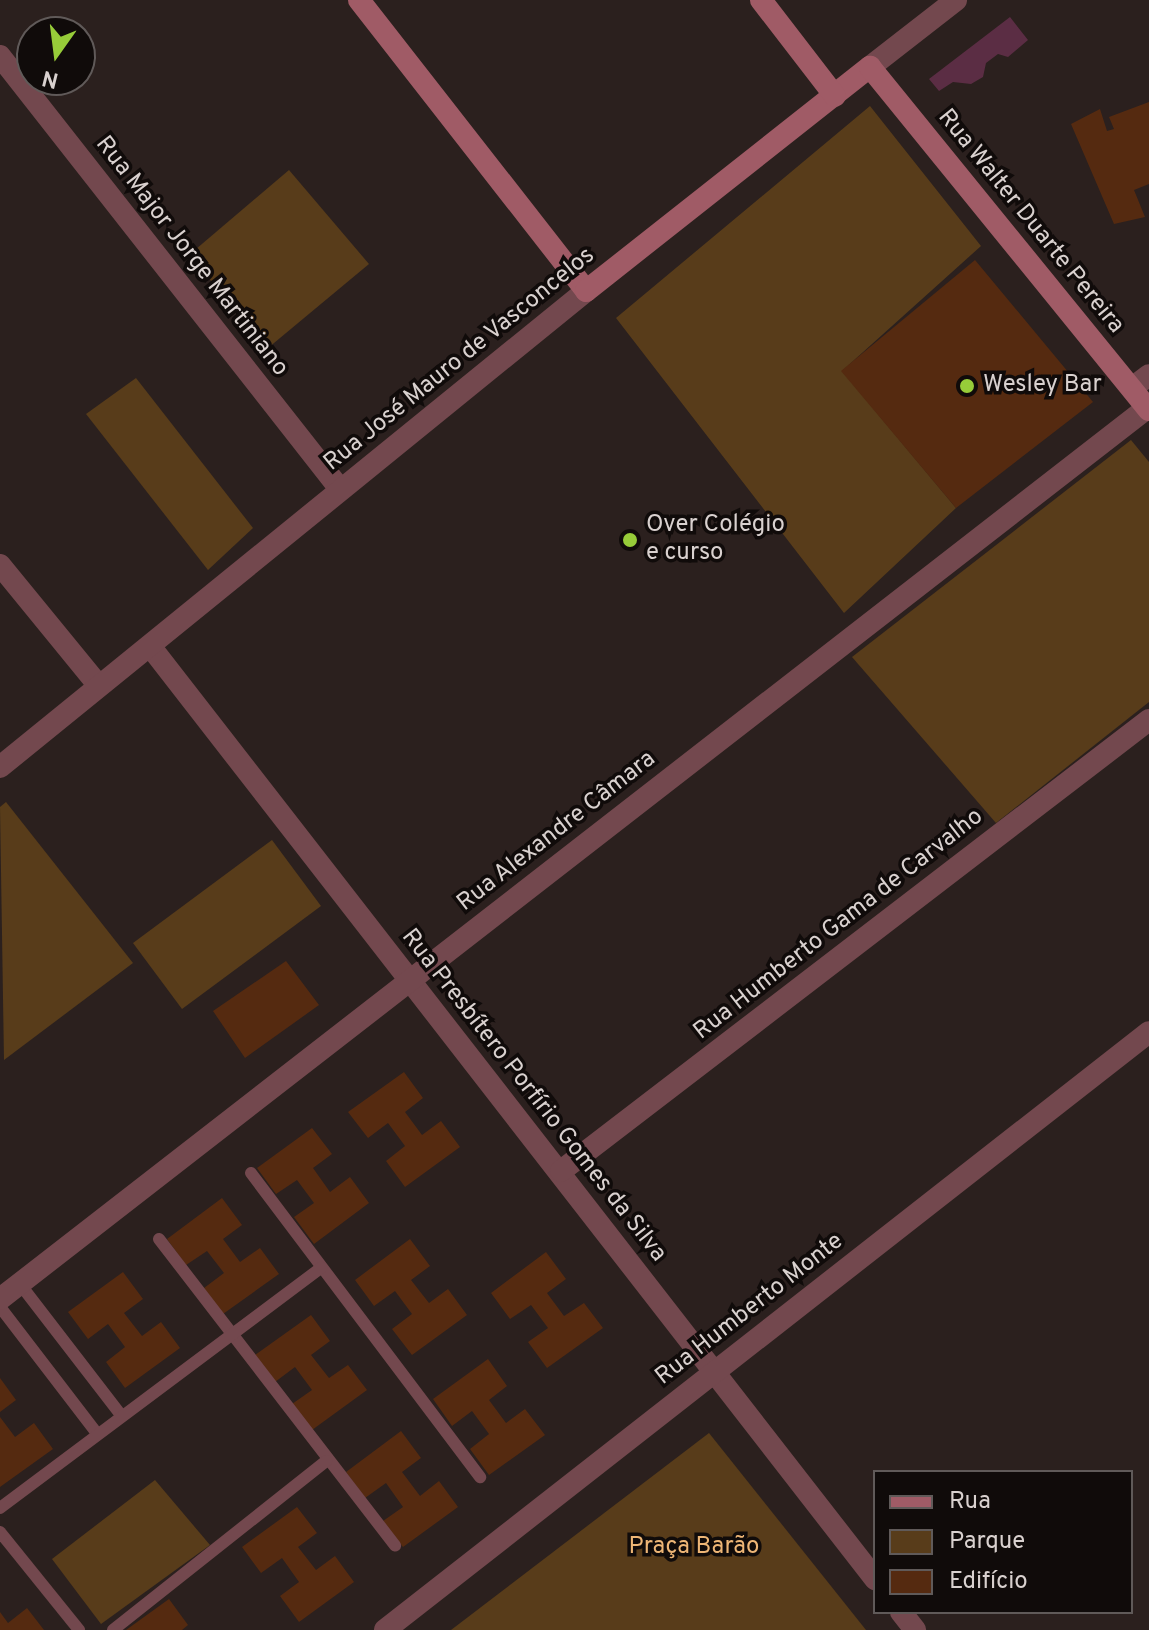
<!DOCTYPE html>
<meta charset="utf-8">
<style>
body{margin:0}
#map{position:relative;width:1149px;height:1630px;overflow:hidden;background:#2b201e;font-family:Overpass,sans-serif}
div>[style]{position:absolute}
.green>*{inset:0;background:#583c1a}
.water>*{inset:0;background:#5b2d44}
.building>*{inset:0;background:#552a10}
.service>*{height:12px;margin:-6px;padding:0 6px;transform-origin:6px;border-radius:6px;background:#73484e}
.minor>*{height:22px;margin:-11px;padding:0 11px;transform-origin:11px;border-radius:11px;background:#73484e}
.tertiary>*{height:22px;margin:-11px;padding:0 11px;transform-origin:11px;border-radius:11px;background:#73484e}
.secondary>*{height:22px;margin:-11px;padding:0 11px;transform-origin:11px;border-radius:11px;background:#a05b66}
.dots>*{width:22px;height:22px;translate:-50% -50%;box-sizing:border-box;border:4px solid #100b0a;border-radius:50%}
span{translate:-50% -50%;white-space:nowrap;text-align:center;line-height:1.15;-webkit-text-stroke:7px #100b0a;paint-order:stroke}
.street-label{font-size:24px;color:#d9d1cf}
.poi-label{font-size:24px;color:#d9d1cf}
.left{translate:0 -50%;text-align:left}
.park-label{font-size:24px;color:#eeb676}
.legend{position:absolute;left:873px;top:1470px;width:260px;height:144px;box-sizing:border-box;background:#100b0a;border:2px solid #605a59;margin:0;padding:10px 14px;list-style:none;font-size:24px;color:#d9d1cf}
.legend li{display:flex;align-items:center;gap:16px;height:40px}
.legend b{width:40px;border:2px solid #605a59}
.north{position:absolute;left:16px;top:16px;width:80px;height:80px;box-sizing:border-box;background:#100b0a;border:2px solid #605a59;border-radius:50%;rotate:194deg;font-size:22px;font-weight:700;line-height:32px;text-align:center;color:#d9d1cf}
.north::after{content:'';display:block;margin:auto;width:28px;height:36px;background:#97cc39;clip-path:polygon(50% 0,100% 100%,50% 72%,0 100%)}
</style>
<div id="map">
<div class="green">
<div style="clip-path:polygon(870px 106px,981px 246px,842px 371px,956px 508px,844px 613px,616px 318px)"></div>
<div style="clip-path:polygon(289px 170px,369px 264px,268px 348px,189px 255px)"></div>
<div style="clip-path:polygon(136px 378px,253px 528px,208px 570px,86px 414px)"></div>
<div style="clip-path:polygon(1131px 440px,1149px 462px,1149px 702px,996px 823px,852px 657px)"></div>
<div style="clip-path:polygon(6px 802px,133px 963px,4px 1060px,0 807px)"></div>
<div style="clip-path:polygon(272px 840px,321px 906px,182px 1009px,133px 943px)"></div>
<div style="clip-path:polygon(709px 1433px,866px 1630px,451px 1630px)"></div>
<div style="clip-path:polygon(155px 1480px,210px 1545px,101px 1624px,52px 1559px)"></div>
</div>
<div class="water">
<div style="clip-path:polygon(1010px 17px,1028px 40px,1008px 57px,998px 54px,986px 63px,983px 77px,971px 84px,953px 82px,939px 91px,929px 79px)"></div>
</div>
<div class="building">
<div style="clip-path:polygon(1149px 102px,1149px 184px,1134px 190px,1145px 217px,1114px 224px,1071px 124px,1100px 109px,1107px 131px,1114px 129px,1109px 117px)"></div>
<div style="clip-path:polygon(975px 260px,1093px 402px,956px 508px,841px 371px)"></div>
<div style="clip-path:polygon(286px 961px,319px 1005px,245px 1058px,213px 1011px)"></div>
<div style="clip-path:polygon(404px 1072px,423px 1098px,405px 1112px,422px 1135px,441px 1121px,460px 1147px,405px 1187px,386px 1161px,405px 1146px,388px 1123px,368px 1138px,348px 1112px)"></div>
<div style="clip-path:polygon(312px 1128px,332px 1154px,313px 1168px,330px 1192px,350px 1177px,369px 1203px,314px 1244px,294px 1217px,314px 1203px,297px 1180px,276px 1194px,257px 1168px)"></div>
<div style="clip-path:polygon(222px 1198px,242px 1225px,223px 1239px,240px 1262px,260px 1248px,279px 1274px,223px 1314px,204px 1288px,224px 1273px,207px 1251px,186px 1265px,167px 1239px)"></div>
<div style="clip-path:polygon(410px 1239px,430px 1266px,411px 1280px,429px 1303px,448px 1289px,467px 1315px,412px 1355px,392px 1329px,412px 1314px,395px 1291px,374px 1306px,355px 1280px)"></div>
<div style="clip-path:polygon(546px 1252px,566px 1279px,547px 1293px,564px 1316px,584px 1303px,603px 1328px,547px 1368px,528px 1342px,548px 1328px,531px 1305px,510px 1319px,491px 1293px)"></div>
<div style="clip-path:polygon(123px 1272px,143px 1299px,124px 1313px,142px 1336px,161px 1322px,180px 1348px,125px 1388px,106px 1362px,125px 1347px,108px 1324px,88px 1339px,68px 1312px)"></div>
<div style="clip-path:polygon(311px 1315px,330px 1341px,311px 1355px,329px 1378px,348px 1365px,367px 1390px,312px 1430px,292px 1404px,312px 1390px,295px 1367px,275px 1382px,255px 1355px)"></div>
<div style="clip-path:polygon(488px 1359px,507px 1386px,489px 1400px,506px 1423px,525px 1409px,545px 1435px,489px 1475px,470px 1449px,489px 1434px,472px 1411px,452px 1426px,433px 1399px)"></div>
<div style="clip-path:polygon(0 1378px,16px 1400px,0 1412px)"></div>
<div style="clip-path:polygon(0 1417px,15px 1437px,34px 1423px,53px 1449px,0 1487px)"></div>
<div style="clip-path:polygon(401px 1431px,421px 1458px,402px 1472px,420px 1496px,439px 1481px,458px 1507px,403px 1547px,383px 1521px,403px 1507px,386px 1483px,365px 1498px,346px 1472px)"></div>
<div style="clip-path:polygon(297px 1507px,317px 1533px,298px 1547px,316px 1570px,335px 1556px,354px 1582px,299px 1622px,280px 1596px,299px 1582px,282px 1558px,261px 1573px,242px 1547px)"></div>
<div style="clip-path:polygon(169px 1599px,188px 1625px,182px 1630px,126px 1630px)"></div>
<div style="clip-path:polygon(27px 1608px,44px 1630px,0 1630px,0 1612px,8px 1623px)"></div>
</div>
<div class="service">
<div style="left:251px;top:1173px;width:381px;rotate:53deg"></div>
<div style="left:159px;top:1239px;width:387px;rotate:52.4deg"></div>
<div style="left:20px;top:1284px;width:164px;rotate:52.4deg"></div>
<div style="left:0;top:1307px;width:158px;rotate:52.5deg"></div>
<div style="left:0;top:1508px;width:401px;rotate:-36.8deg"></div>
<div style="left:0;top:1532px;width:126px;rotate:51.1deg"></div>
<div style="left:113px;top:1630px;width:272px;rotate:-38.4deg"></div>
</div>
<div class="minor">
<div style="left:0;top:56px;width:551px;rotate:51.86deg"></div>
<div style="left:870px;top:67px;width:109px;rotate:-37.9deg"></div>
<div style="left:1132px;top:388px;width:21px;rotate:-37deg"></div>
<div style="left:0;top:565px;width:156px;rotate:50.7deg"></div>
<div style="left:150px;top:646px;width:1182px;rotate:52.15deg"></div>
<div style="left:561px;top:1171px;width:741px;rotate:-37.49deg"></div>
<div style="left:0;top:1299px;width:1452px;rotate:-37.84deg"></div>
<div style="left:901px;top:1612px;width:23px;rotate:52deg"></div>
<div style="left:385px;top:1630px;width:970px;rotate:-38.05deg"></div>
</div>
<div class="tertiary">
<div style="left:0;top:767px;width:755px;rotate:-39.09deg"></div>
</div>
<div class="secondary">
<div style="left:359px;top:0;width:369px;rotate:52deg"></div>
<div style="left:586px;top:291px;width:362px;rotate:-38.3deg"></div>
<div style="left:870px;top:67px;width:442px;rotate:50.9deg"></div>
<div style="left:761px;top:0;width:121px;rotate:52.4deg"></div>
</div>
<div class="dots">
<div style="left:967px;top:386px;background:#97cc39"></div>
<div style="left:630px;top:540px;background:#97cc39"></div>
</div>
<div class="street-label">
<span style="left:1030px;top:222px;rotate:51deg">Rua Walter Duarte Pereira</span>
<span style="left:191px;top:257px;rotate:52deg">Rua Major Jorge Martiniano</span>
<span style="left:460px;top:360px;rotate:-39deg">Rua José Mauro de Vasconcelos</span>
<span style="left:557px;top:832px;rotate:-38deg">Rua Alexandre Câmara</span>
<span style="left:839px;top:925px;rotate:-38deg">Rua Humberto Gama de Carvalho</span>
<span style="left:533px;top:1096px;rotate:52deg">Rua Presbítero Porfírio Gomes da Silva</span>
<span style="left:750px;top:1310px;rotate:-38deg">Rua Humberto Monte</span>
</div>
<div class="poi-label">
<span class="left" style="left:983px;top:386px">Wesley Bar</span>
<span class="left" style="left:646px;top:540px">Over Colégio<br>e curso</span>
</div>
<div class="park-label">
<span style="left:694px;top:1548px">Praça Barão</span>
</div>
<ul class="legend">
<li><b style="height:10px;background:#a05b66"></b>Rua</li>
<li><b style="height:22px;background:#583c1a"></b>Parque</li>
<li><b style="height:22px;background:#552a10"></b>Edifício</li>
</ul>
<div class="north">N</div>
</div>
